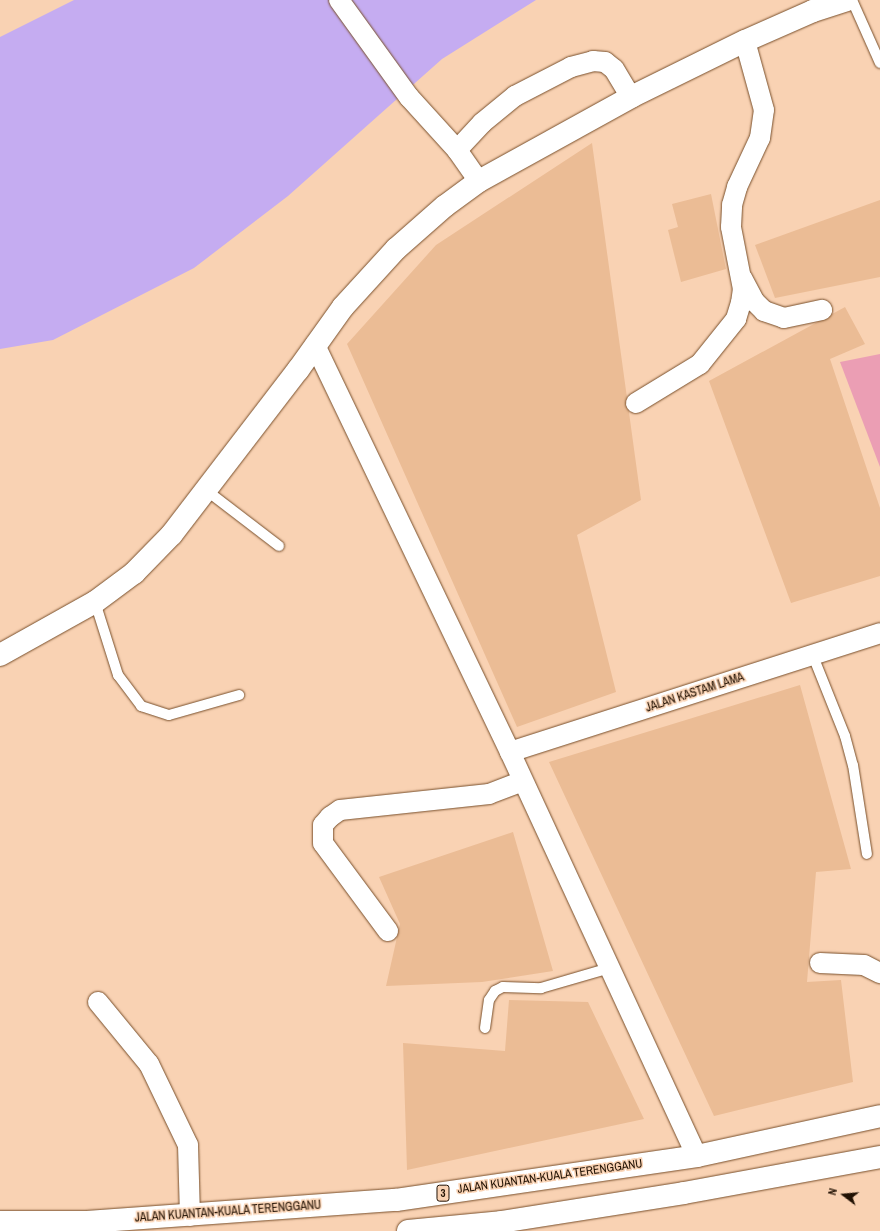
<!DOCTYPE html>
<style>
body{margin:0}
#map{position:relative;width:880px;height:1231px;overflow:hidden;background:#f9d2b3;font-family:"Archivo Narrow",sans-serif}
div>[style]{position:absolute}
.green>*{inset:0;background:#eb9eb4}
.water>*{inset:0;background:#c5acf1}
.building>*{inset:0;background:#ebbc95}
.roads{filter:drop-shadow(0 0 1px #784f2b) drop-shadow(0 0 1px #784f2b)}
.lane>*{height:10px;margin:-5px;padding:0 5px;transform-origin:5px;border-radius:5px;background:#fff}
.street>*{height:20px;margin:-10px;padding:0 10px;transform-origin:10px;border-radius:10px;background:#fff}
.secondary>*{height:22px;margin:-11px;padding:0 11px;transform-origin:11px;border-radius:11px;background:#fff}
.highway>*{height:22px;margin:-11px;padding:0 11px;transform-origin:11px;border-radius:11px;background:#fff}
span{translate:-50% -50%;white-space:nowrap;text-align:center;line-height:1.15;-webkit-text-stroke:3px #f9d2b3;paint-order:stroke}
.shield-label span{padding:1px 3px;background:#f9d2b3;border:1px solid;border-radius:3px;-webkit-text-stroke-width:0}
.shield-label{font-size:11px;color:#211103;font-weight:700}
.street-label{font-size:12px;color:#211103}
.north{position:absolute;left:824px;top:1175px;width:40px;height:40px;-webkit-text-stroke:3px #f9d2b3;paint-order:stroke;rotate:286deg;font-size:11px;font-weight:700;line-height:16px;text-align:center;color:#211103}
.north::after{content:'';display:block;margin:auto;width:14px;height:18px;background:#211103;clip-path:polygon(50% 0,100% 100%,50% 72%,0 100%)}
</style>
<div id="map">
<div class="green">
<div style="clip-path:polygon(880px 354px,880px 467px,840px 362px)"></div>
</div>
<div class="water">
<div style="clip-path:polygon(74px 0,536px 0,442px 59px,288px 196px,194px 268px,53px 340px,0 349px,0 37px)"></div>
</div>
<div class="building">
<div style="clip-path:polygon(592px 143px,641px 500px,577px 535px,616px 692px,517px 727px,347px 344px,436px 245px)"></div>
<div style="clip-path:polygon(711px 194px,726px 269px,681px 282px,668px 230px,678px 227px,672px 204px)"></div>
<div style="clip-path:polygon(880px 200px,880px 277px,775px 298px,755px 245px)"></div>
<div style="clip-path:polygon(845px 307px,865px 344px,830px 359px,880px 508px,880px 576px,791px 603px,709px 381px)"></div>
<div style="clip-path:polygon(800px 685px,851px 869px,816px 872px,807px 982px,841px 980px,853px 1082px,714px 1116px,549px 762px)"></div>
<div style="clip-path:polygon(513px 832px,553px 971px,482px 982px,386px 986px,400px 924px,379px 877px)"></div>
<div style="clip-path:polygon(509px 1000px,588px 1002px,644px 1119px,407px 1170px,403px 1043px,505px 1051px)"></div>
</div>
<div class="roads">
<div class="lane">
<div style="left:852px;top:0;width:69px;rotate:66deg"></div>
<div style="left:206px;top:490px;width:92px;rotate:37.5deg"></div>
<div style="left:95px;top:602px;width:77px;rotate:72.5deg"></div>
<div style="left:118px;top:675px;width:39px;rotate:53deg"></div>
<div style="left:141px;top:706px;width:29px;rotate:18deg"></div>
<div style="left:169px;top:715px;width:73px;rotate:-15.9deg"></div>
<div style="left:813px;top:656px;width:86px;rotate:68.2deg"></div>
<div style="left:845px;top:736px;width:30px;rotate:75deg"></div>
<div style="left:853px;top:765px;width:90px;rotate:81.1deg"></div>
<div style="left:485px;top:1028px;width:28px;rotate:-82deg"></div>
<div style="left:489px;top:1000px;width:11px;rotate:-56deg"></div>
<div style="left:495px;top:991px;width:9px;rotate:-27deg"></div>
<div style="left:503px;top:987px;width:38px;rotate:2deg"></div>
<div style="left:541px;top:988px;width:72px;rotate:-16.2deg"></div>
</div>
<div class="street">
<div style="left:339px;top:0;width:120px;rotate:54.2deg"></div>
<div style="left:409px;top:97px;width:72px;rotate:47.8deg"></div>
<div style="left:457px;top:150px;width:38px;rotate:55deg"></div>
<div style="left:457px;top:150px;width:37px;rotate:-47deg"></div>
<div style="left:482px;top:123px;width:43px;rotate:-39.3deg"></div>
<div style="left:515px;top:96px;width:63px;rotate:-27.4deg"></div>
<div style="left:571px;top:67px;width:23px;rotate:-15deg"></div>
<div style="left:593px;top:61px;width:12px;rotate:5deg"></div>
<div style="left:605px;top:62px;width:11px;rotate:38deg"></div>
<div style="left:614px;top:69px;width:33px;rotate:59deg"></div>
<div style="left:742px;top:278px;width:27px;rotate:62deg"></div>
<div style="left:755px;top:302px;width:13px;rotate:45deg"></div>
<div style="left:764px;top:311px;width:21px;rotate:19deg"></div>
<div style="left:784px;top:318px;width:39px;rotate:-12deg"></div>
<div style="left:315px;top:345px;width:451px;rotate:64.4deg"></div>
<div style="left:510px;top:752px;width:445px;rotate:65.2deg"></div>
<div style="left:636px;top:403px;width:75px;rotate:-31.4deg"></div>
<div style="left:700px;top:364px;width:58px;rotate:-51.3deg"></div>
<div style="left:736px;top:319px;width:17px;rotate:-73deg"></div>
<div style="left:741px;top:303px;width:14px;rotate:-82deg"></div>
<div style="left:743px;top:289px;width:63px;rotate:-101deg"></div>
<div style="left:731px;top:227px;width:22px;rotate:-87deg"></div>
<div style="left:732px;top:205px;width:19px;rotate:-74deg"></div>
<div style="left:737px;top:187px;width:54px;rotate:-64.9deg"></div>
<div style="left:760px;top:138px;width:28px;rotate:-82deg"></div>
<div style="left:764px;top:110px;width:72px;rotate:-105.4deg"></div>
<div style="left:510px;top:752px;width:389px;rotate:-17.8deg"></div>
<div style="left:388px;top:931px;width:109px;rotate:-126.5deg"></div>
<div style="left:323px;top:843px;width:18px;rotate:-90deg"></div>
<div style="left:323px;top:825px;width:11px;rotate:-49deg"></div>
<div style="left:330px;top:817px;width:12px;rotate:-35deg"></div>
<div style="left:340px;top:810px;width:150px;rotate:-6.1deg"></div>
<div style="left:489px;top:794px;width:36px;rotate:-21deg"></div>
<div style="left:820px;top:963px;width:44px;rotate:2.6deg"></div>
<div style="left:864px;top:965px;width:18px;rotate:27deg"></div>
<div style="left:98px;top:1002px;width:80px;rotate:50.6deg"></div>
<div style="left:149px;top:1064px;width:90px;rotate:64.3deg"></div>
<div style="left:188px;top:1145px;width:71px;rotate:88.4deg"></div>
</div>
<div class="secondary">
<div style="left:0;top:655px;width:109px;rotate:-29.2deg"></div>
<div style="left:95px;top:602px;width:49px;rotate:-36.6deg"></div>
<div style="left:134px;top:573px;width:54px;rotate:-45.7deg"></div>
<div style="left:172px;top:534px;width:207px;rotate:-52.5deg"></div>
<div style="left:298px;top:370px;width:77px;rotate:-54.5deg"></div>
<div style="left:343px;top:307px;width:79px;rotate:-47.6deg"></div>
<div style="left:396px;top:249px;width:65px;rotate:-41.3deg"></div>
<div style="left:445px;top:206px;width:42px;rotate:-36.3deg"></div>
<div style="left:479px;top:181px;width:174px;rotate:-28.9deg"></div>
<div style="left:631px;top:97px;width:127px;rotate:-26.2deg"></div>
<div style="left:745px;top:41px;width:74px;rotate:-23.8deg"></div>
<div style="left:813px;top:11px;width:35px;rotate:-18deg"></div>
</div>
<div class="highway">
<div style="left:0;top:1222px;width:87px"></div>
<div style="left:87px;top:1222px;width:310px;rotate:-4.1deg"></div>
<div style="left:396px;top:1200px;width:304px;rotate:-8.3deg"></div>
<div style="left:697px;top:1156px;width:187px;rotate:-12.3deg"></div>
<div style="left:408px;top:1231px;width:93px;rotate:-5.5deg"></div>
<div style="left:501px;top:1222px;width:185px;rotate:-9deg"></div>
<div style="left:684px;top:1193px;width:199px;rotate:-10.4deg"></div>
</div>
</div>
<div class="shield-label">
<span style="left:443px;top:1193px">3</span>
</div>
<div class="street-label">
<span style="left:695px;top:693px;rotate:-18deg">JALAN KASTAM LAMA</span>
<span style="left:550px;top:1177px;rotate:-8deg">JALAN KUANTAN-KUALA TERENGGANU</span>
<span style="left:228px;top:1212px;rotate:-4deg">JALAN KUANTAN-KUALA TERENGGANU</span>
</div>
<div class="north">N</div>
</div>
